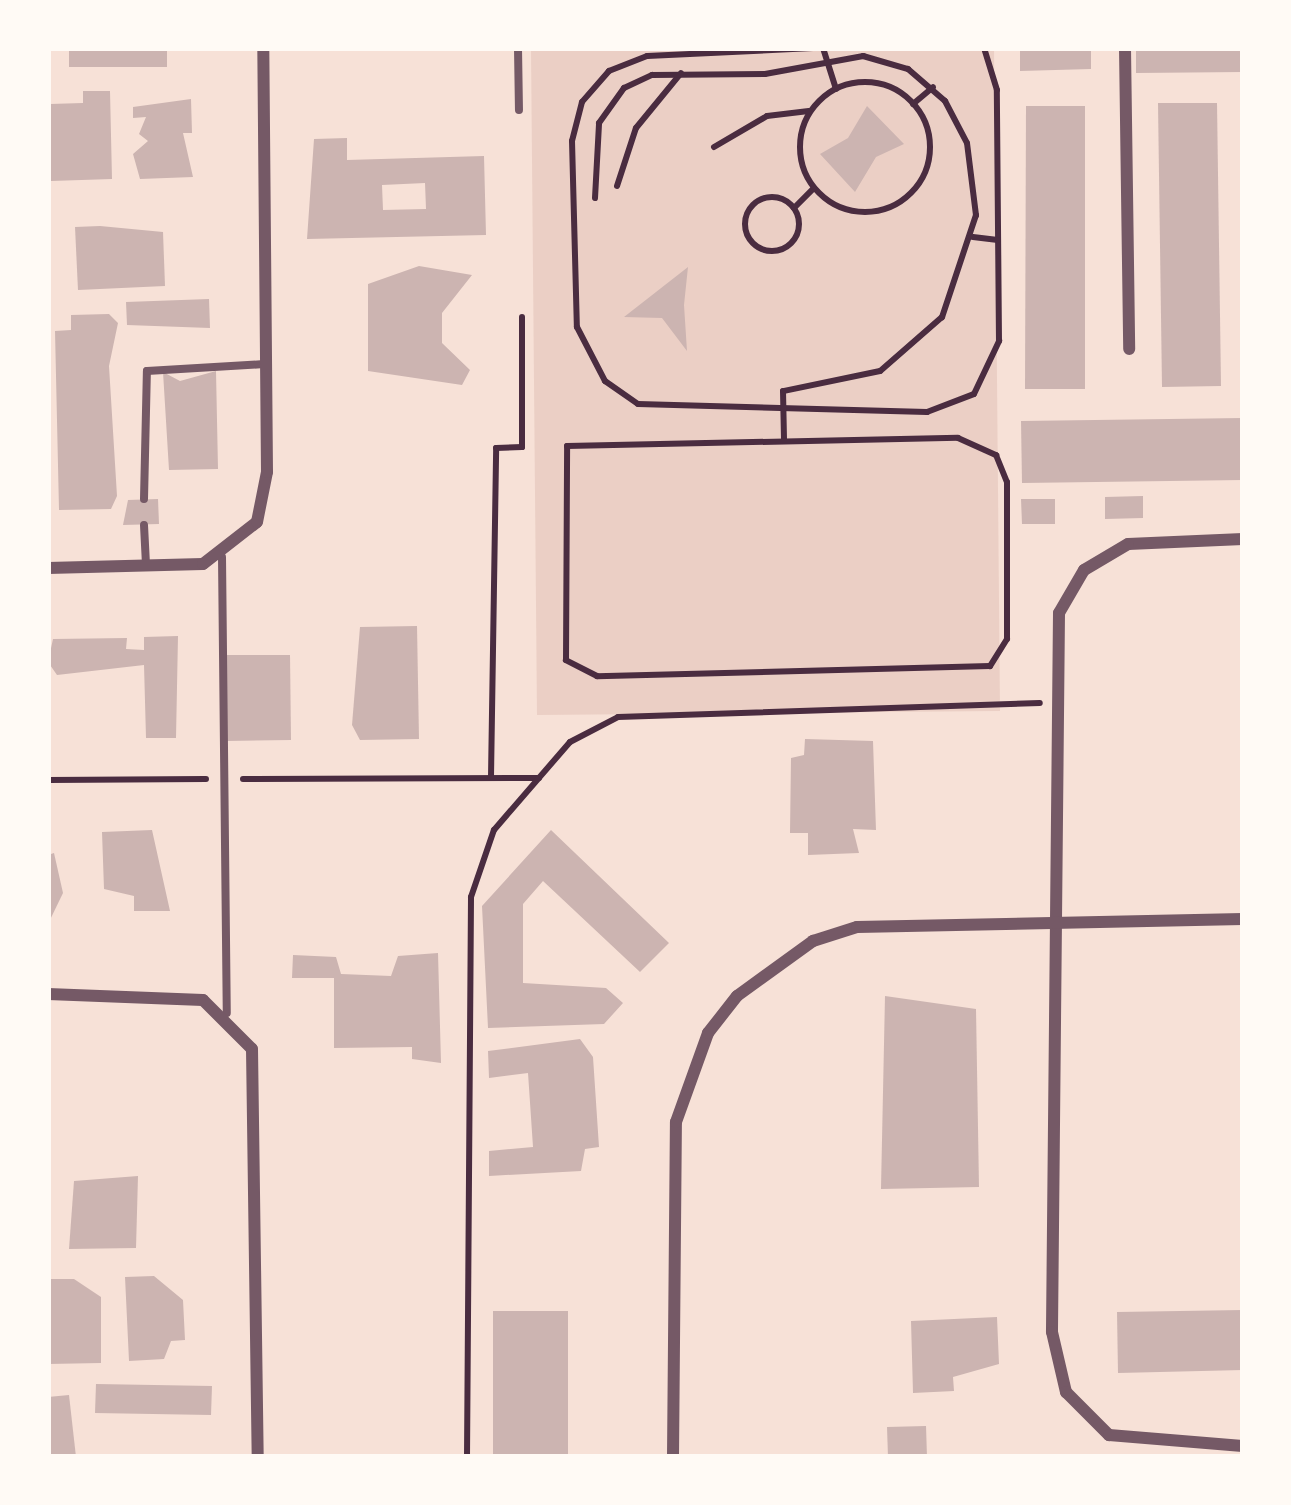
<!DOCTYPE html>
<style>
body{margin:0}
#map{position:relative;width:1291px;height:1505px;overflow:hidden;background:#f7e1d7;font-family:"Titillium Web",sans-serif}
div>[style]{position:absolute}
.green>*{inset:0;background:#ebcfc5}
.building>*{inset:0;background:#ccb4b1}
.path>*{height:6px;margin:-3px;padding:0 3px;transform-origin:3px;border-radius:3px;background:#4a2c40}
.path>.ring{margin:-3px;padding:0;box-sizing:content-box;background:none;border:6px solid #4a2c40;border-radius:50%}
.service>*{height:8px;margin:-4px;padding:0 4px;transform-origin:4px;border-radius:4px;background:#755966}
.minor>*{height:12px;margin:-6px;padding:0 6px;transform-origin:6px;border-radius:6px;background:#755966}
span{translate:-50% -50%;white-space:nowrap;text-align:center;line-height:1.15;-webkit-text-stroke:12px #fffaf5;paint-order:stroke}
.frame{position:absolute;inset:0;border:51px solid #fffaf5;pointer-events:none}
</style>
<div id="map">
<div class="green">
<div style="clip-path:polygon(531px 48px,994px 48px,1000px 711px,537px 715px)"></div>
</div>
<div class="building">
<div style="clip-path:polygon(69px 48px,167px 48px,167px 67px,69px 67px)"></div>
<div style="clip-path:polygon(1020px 48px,1091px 48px,1091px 69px,1020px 71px)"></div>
<div style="clip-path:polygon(1136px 48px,1243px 48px,1243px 72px,1136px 73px)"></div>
<div style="clip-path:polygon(83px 91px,110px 91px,112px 179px,51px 181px,50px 104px,83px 103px)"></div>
<div style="clip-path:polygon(191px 99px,192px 133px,183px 133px,193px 177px,140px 179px,133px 154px,148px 141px,139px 134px,146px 117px,133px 118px,133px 107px)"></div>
<div style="clip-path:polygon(1158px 103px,1217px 103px,1221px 386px,1162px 387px)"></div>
<div style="clip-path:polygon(867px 106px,904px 144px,876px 157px,855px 192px,820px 154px,848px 138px)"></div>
<div style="clip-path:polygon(1026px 106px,1085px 106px,1085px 389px,1025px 389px)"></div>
<div style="clip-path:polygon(evenodd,347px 138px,347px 160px,484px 156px,486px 235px,307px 239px,314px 139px,347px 138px,425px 183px,426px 209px,383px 210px,382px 185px,425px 183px)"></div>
<div style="clip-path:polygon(100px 226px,163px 232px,165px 286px,78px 290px,75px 227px)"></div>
<div style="clip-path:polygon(419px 266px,472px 275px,442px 313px,442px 343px,470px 370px,462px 385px,368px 371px,368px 284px)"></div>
<div style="clip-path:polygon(688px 267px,684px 305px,687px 351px,662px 318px,624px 317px)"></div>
<div style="clip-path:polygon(209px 299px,210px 328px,127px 325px,126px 302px)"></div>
<div style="clip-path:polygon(109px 314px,118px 323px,109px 366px,117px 496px,111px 509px,59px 510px,55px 331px,71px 330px,71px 315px)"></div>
<div style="clip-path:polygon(216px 371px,218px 469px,169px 470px,163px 372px,180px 381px)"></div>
<div style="clip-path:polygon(1243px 418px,1243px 480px,1022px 483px,1021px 421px)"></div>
<div style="clip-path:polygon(1143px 496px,1143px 518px,1105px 519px,1105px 497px)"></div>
<div style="clip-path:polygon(158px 499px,159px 524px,123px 525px,128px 500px)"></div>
<div style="clip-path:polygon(1021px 499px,1055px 499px,1055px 524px,1022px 524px)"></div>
<div style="clip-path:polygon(417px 626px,419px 739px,360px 740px,352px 725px,360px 627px)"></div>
<div style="clip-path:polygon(178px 636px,176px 738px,146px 738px,144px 665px,57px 675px,48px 662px,53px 639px,127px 638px,126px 649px,144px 650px,144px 637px)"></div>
<div style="clip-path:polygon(225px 655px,290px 655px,291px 740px,226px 741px)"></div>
<div style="clip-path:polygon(805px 739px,873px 741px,876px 830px,853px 829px,859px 853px,808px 855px,808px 833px,790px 833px,791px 758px,804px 755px)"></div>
<div style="clip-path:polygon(152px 830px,170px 911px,134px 911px,134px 896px,104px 889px,102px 832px)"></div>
<div style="clip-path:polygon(551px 830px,669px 943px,640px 972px,543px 881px,523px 904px,523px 983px,606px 988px,623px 1003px,604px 1024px,488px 1028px,482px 906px)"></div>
<div style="clip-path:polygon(54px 853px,63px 893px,48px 924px,48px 855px)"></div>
<div style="clip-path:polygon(438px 953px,441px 1063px,412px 1059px,412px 1047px,334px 1048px,334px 978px,292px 978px,293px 955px,336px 957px,341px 974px,391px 976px,398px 956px)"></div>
<div style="clip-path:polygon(885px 996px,976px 1009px,979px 1187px,881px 1189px)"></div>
<div style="clip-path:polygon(580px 1039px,593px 1057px,599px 1147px,585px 1149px,581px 1171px,489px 1176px,489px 1151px,533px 1147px,528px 1073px,489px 1078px,488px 1051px)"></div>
<div style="clip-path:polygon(138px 1176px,136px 1248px,69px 1249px,74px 1181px)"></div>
<div style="clip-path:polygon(154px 1276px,183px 1300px,185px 1340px,171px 1341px,164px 1359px,129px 1361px,125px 1277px)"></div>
<div style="clip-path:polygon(48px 1279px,74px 1279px,101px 1297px,101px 1363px,48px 1364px)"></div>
<div style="clip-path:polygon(1243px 1310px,1243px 1370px,1118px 1373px,1117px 1312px)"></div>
<div style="clip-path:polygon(493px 1311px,568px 1311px,568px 1457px,493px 1457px)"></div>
<div style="clip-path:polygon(997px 1317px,999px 1364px,953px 1377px,954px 1391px,913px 1393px,911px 1321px)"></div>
<div style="clip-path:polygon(96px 1384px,212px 1386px,211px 1415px,95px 1413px)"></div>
<div style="clip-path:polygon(69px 1395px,76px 1457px,48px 1457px,48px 1397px)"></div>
<div style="clip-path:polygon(926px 1426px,927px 1457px,888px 1457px,887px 1427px)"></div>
</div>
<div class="path">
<div style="left:813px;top:48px;width:166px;rotate:177.2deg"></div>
<div style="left:647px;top:56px;width:41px;rotate:158.5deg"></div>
<div style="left:609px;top:71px;width:41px;rotate:131.1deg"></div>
<div style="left:582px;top:102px;width:40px;rotate:104.4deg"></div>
<div style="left:572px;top:141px;width:186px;rotate:88.5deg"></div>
<div style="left:577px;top:327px;width:61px;rotate:62.6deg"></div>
<div style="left:605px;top:381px;width:40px;rotate:34.9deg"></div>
<div style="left:638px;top:404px;width:289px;rotate:1.6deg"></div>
<div style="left:927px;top:412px;width:50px;rotate:-21deg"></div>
<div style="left:974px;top:394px;width:59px;rotate:-64.7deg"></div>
<div style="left:999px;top:341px;width:251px;rotate:-90.5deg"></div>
<div style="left:997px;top:90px;width:44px;rotate:-107.2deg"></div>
<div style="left:823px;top:48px;width:43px;rotate:72.4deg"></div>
<div class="ring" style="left:800px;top:82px;width:124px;height:124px"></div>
<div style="left:913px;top:104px;width:26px;rotate:-40deg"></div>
<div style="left:714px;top:147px;width:61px;rotate:-30.3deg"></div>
<div style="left:767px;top:116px;width:42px;rotate:-6.8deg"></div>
<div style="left:617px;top:186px;width:61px;rotate:-71.9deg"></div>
<div style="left:636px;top:128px;width:71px;rotate:-50.7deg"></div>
<div class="ring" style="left:745px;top:197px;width:48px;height:48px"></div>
<div style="left:595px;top:198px;width:75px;rotate:-86.9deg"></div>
<div style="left:599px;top:123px;width:43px;rotate:-54.5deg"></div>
<div style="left:624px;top:88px;width:31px;rotate:-25deg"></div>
<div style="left:652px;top:75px;width:113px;rotate:-0.5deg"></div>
<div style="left:765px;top:74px;width:100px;rotate:-10.4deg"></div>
<div style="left:863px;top:56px;width:47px;rotate:16.1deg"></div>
<div style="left:908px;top:69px;width:49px;rotate:40.9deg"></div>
<div style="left:945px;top:101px;width:47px;rotate:62.4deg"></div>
<div style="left:967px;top:143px;width:73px;rotate:82.9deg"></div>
<div style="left:976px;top:215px;width:108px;rotate:108.4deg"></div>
<div style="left:942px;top:317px;width:82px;rotate:138.9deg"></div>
<div style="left:880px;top:371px;width:99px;rotate:168.3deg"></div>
<div style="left:783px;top:391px;width:48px;rotate:88.8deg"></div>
<div style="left:794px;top:208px;width:28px;rotate:-45deg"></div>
<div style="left:973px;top:237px;width:25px;rotate:7deg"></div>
<div style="left:958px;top:438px;width:42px;rotate:24.1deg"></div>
<div style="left:996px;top:455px;width:29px;rotate:68deg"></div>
<div style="left:1007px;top:482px;width:157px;rotate:90deg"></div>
<div style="left:1007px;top:639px;width:32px;rotate:122deg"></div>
<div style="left:990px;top:666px;width:393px;rotate:178.5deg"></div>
<div style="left:597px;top:676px;width:35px;rotate:-153deg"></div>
<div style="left:566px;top:660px;width:214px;rotate:-89.7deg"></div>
<div style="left:567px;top:446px;width:391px;rotate:-1.2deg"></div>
<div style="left:491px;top:777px;width:329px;rotate:-89.1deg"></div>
<div style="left:496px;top:448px;width:26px;rotate:-2deg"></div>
<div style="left:522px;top:447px;width:130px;rotate:-90deg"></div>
<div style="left:243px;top:779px;width:296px;rotate:-0.2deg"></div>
<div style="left:48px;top:780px;width:158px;rotate:-0.4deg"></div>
<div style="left:467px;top:1457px;width:560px;rotate:-89.59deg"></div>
<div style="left:471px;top:897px;width:71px;rotate:-71.1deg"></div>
<div style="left:494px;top:830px;width:116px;rotate:-49.2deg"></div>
<div style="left:570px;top:742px;width:54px;rotate:-27.5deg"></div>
<div style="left:618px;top:717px;width:422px;rotate:-1.9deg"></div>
</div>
<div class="service">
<div style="left:518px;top:48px;width:62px;rotate:89.1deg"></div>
<div style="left:144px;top:499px;width:128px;rotate:-88.7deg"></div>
<div style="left:147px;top:371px;width:117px;rotate:-3.4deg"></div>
<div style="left:144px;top:525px;width:40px;rotate:87.1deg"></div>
<div style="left:222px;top:557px;width:456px;rotate:89.4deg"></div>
</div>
<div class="minor">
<div style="left:1125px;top:48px;width:301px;rotate:89.2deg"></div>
<div style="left:1243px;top:539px;width:115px;rotate:177.5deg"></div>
<div style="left:1128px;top:544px;width:51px;rotate:149.4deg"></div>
<div style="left:1084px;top:570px;width:50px;rotate:120.2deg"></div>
<div style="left:1059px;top:613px;width:719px;rotate:90.56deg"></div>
<div style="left:1052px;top:1332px;width:62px;rotate:76.9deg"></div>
<div style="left:1066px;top:1392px;width:61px;rotate:45deg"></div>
<div style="left:1109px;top:1435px;width:134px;rotate:4.7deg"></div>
<div style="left:48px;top:568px;width:155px;rotate:-1.5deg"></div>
<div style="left:203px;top:564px;width:68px;rotate:-37.9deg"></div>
<div style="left:257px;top:522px;width:51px;rotate:-78.7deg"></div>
<div style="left:267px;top:472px;width:424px;rotate:-90.5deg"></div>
<div style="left:48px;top:994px;width:155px;rotate:2.2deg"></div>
<div style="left:203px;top:1000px;width:69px;rotate:45deg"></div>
<div style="left:252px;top:1049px;width:408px;rotate:89.2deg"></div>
<div style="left:673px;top:1457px;width:335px;rotate:-89.5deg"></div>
<div style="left:676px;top:1122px;width:95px;rotate:-70.2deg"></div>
<div style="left:708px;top:1033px;width:47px;rotate:-51.9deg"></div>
<div style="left:737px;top:996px;width:94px;rotate:-35.9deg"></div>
<div style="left:813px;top:941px;width:46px;rotate:-17.7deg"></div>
<div style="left:857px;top:927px;width:386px;rotate:-1.2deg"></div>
</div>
<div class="frame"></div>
</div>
